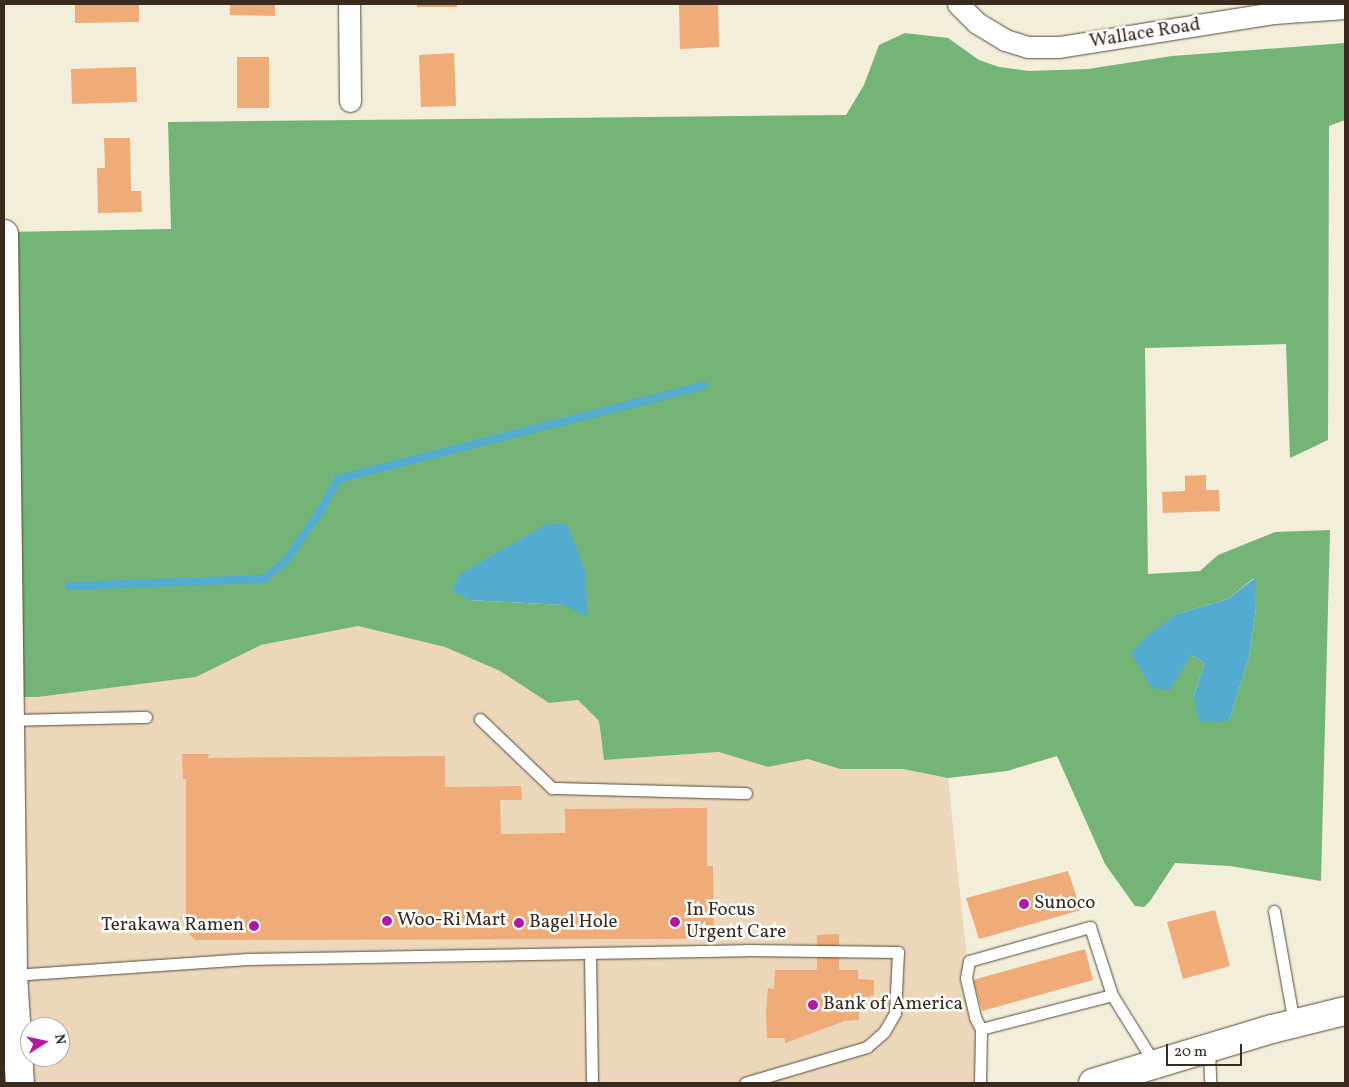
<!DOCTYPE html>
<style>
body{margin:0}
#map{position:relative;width:1349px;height:1087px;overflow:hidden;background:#f2eeda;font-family:Vollkorn,serif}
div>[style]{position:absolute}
.built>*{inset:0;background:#ecd7ba}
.forest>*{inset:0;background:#74b477}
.water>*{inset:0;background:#53acd0}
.stream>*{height:8px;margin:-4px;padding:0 4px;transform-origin:4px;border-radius:4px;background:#53acd0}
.building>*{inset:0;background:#efab78}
.roads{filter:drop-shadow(0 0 1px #56473a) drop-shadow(0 0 1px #56473a)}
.service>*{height:11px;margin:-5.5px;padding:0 5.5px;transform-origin:5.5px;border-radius:5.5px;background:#fff}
.minor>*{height:21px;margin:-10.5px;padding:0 10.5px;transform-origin:10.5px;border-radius:10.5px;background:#fff}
.tertiary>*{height:28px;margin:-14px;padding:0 14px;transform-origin:14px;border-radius:14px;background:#fff}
.primary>*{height:28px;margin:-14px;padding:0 14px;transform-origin:14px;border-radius:14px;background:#fff}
.dots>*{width:14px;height:14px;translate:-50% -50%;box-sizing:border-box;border:2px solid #fff;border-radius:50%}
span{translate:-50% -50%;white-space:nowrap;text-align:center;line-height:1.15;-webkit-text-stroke:5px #fff;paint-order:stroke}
.street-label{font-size:19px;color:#3b2a1e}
.poi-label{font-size:19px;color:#3b2a1e}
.left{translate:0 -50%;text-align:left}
.right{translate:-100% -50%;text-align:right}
.frame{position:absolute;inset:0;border:5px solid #3b2a1e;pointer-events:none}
.north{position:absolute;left:20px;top:1017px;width:50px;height:50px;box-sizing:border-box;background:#fff;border:1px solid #b1aaa5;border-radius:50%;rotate:80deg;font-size:14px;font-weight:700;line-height:20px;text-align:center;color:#3b2a1e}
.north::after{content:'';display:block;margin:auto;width:18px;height:22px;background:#b5179e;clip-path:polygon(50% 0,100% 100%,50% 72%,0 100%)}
.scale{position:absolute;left:1166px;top:1044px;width:76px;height:22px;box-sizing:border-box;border:2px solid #3b2a1e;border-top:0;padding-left:6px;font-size:15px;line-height:18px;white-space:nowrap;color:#3b2a1e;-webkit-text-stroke:4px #fff;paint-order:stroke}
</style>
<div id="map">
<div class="built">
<div style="clip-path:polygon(evenodd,358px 626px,445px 647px,500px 671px,549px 703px,578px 700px,599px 721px,604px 760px,720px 752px,768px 767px,808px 759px,840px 769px,903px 769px,948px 778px,980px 1083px,20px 1083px,9px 697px,39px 697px,196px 677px,261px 645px,358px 626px,30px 1027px,60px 1027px,60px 1057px,30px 1057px,30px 1027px)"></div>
</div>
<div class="forest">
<div style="clip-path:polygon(evenodd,905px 33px,948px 38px,979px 60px,999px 67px,1029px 71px,1088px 69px,1172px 56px,1345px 43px,1345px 120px,1329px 126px,1328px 440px,1290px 458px,1286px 344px,1145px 348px,1148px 574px,1200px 571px,1218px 555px,1275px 532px,1330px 530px,1321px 881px,1230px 866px,1175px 863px,1150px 901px,1144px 907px,1135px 906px,1105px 864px,1057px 756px,1007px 771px,948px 778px,903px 769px,840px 769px,808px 759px,768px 767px,719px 752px,604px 760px,599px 721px,578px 700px,549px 703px,500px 671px,445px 647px,358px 626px,261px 645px,196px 677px,38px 697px,9px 697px,4px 232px,171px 229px,168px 122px,846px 115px,864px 85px,879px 45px,905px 33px,585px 570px,563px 605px,470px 600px,585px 570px,905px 33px,1254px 578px,1256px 609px,1249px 657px,1229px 721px,1194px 695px,1205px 663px,1191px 655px,1177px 614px,1228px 599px,1254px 578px)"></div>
</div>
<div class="water">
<div style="clip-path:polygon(547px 524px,567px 524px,585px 570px,588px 617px,563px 605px,470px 600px,452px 591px,460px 574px)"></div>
<div style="clip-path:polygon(1255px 578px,1256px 609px,1249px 657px,1229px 721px,1199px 722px,1194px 695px,1205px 663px,1191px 655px,1170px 690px,1152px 688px,1131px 654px,1143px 639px,1177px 614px,1228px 599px)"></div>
</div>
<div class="stream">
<div style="left:69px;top:586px;width:195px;rotate:-2.1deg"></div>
<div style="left:264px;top:579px;width:27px;rotate:-39deg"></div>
<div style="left:285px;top:562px;width:61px;rotate:-55deg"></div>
<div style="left:320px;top:512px;width:38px;rotate:-61deg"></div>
<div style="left:338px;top:479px;width:377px;rotate:-14.3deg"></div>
</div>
<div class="building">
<div style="clip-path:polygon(75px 4px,139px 4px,139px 22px,75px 23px)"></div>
<div style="clip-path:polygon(230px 4px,275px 4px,275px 16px,230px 15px)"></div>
<div style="clip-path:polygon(417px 4px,457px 4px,457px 7px,417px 7px)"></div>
<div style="clip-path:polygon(679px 4px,718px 4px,719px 47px,680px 49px)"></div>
<div style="clip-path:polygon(454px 53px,456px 106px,421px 107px,419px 55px)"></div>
<div style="clip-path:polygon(237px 57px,269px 57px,269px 108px,237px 108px)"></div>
<div style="clip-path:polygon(136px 67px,137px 102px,72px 104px,71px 69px)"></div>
<div style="clip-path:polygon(104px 138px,130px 138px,131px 191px,141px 191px,142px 212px,98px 213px,97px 168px,105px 168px)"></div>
<div style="clip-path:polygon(1206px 475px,1206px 490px,1219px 490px,1220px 511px,1163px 513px,1162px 492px,1185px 491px,1185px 476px)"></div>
<div style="clip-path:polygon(182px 754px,209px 754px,208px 758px,445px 756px,445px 787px,521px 786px,522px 800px,500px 800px,501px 834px,565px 833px,565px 809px,707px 808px,707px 866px,713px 866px,714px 932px,707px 932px,707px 937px,677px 939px,195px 940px,186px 931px,186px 779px,183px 779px)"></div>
<div style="clip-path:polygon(1068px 871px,1081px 910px,979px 939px,966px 898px)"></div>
<div style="clip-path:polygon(1215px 910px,1230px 966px,1183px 979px,1167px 922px)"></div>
<div style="clip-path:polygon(839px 934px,839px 970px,858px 970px,858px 979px,874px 980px,874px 995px,859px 1000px,859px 1020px,845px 1021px,785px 1043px,785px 1038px,767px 1038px,766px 1011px,768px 988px,774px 989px,775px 970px,817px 970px,817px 935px)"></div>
<div style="clip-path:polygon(1085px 949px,1093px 980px,982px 1011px,973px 980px)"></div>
</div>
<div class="roads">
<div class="service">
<div style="left:480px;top:719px;width:100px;rotate:43.8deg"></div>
<div style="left:552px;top:788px;width:194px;rotate:1.5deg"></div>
<div style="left:10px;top:720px;width:136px;rotate:-1.3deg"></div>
<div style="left:1274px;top:911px;width:114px;rotate:79.9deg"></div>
<div style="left:590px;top:953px;width:130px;rotate:89.1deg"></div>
<div style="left:13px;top:975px;width:235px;rotate:-3.9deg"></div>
<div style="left:247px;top:959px;width:499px;rotate:-1deg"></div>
<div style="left:746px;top:950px;width:152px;rotate:0.8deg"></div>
<div style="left:898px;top:952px;width:61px;rotate:92.8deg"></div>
<div style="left:895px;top:1013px;width:22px;rotate:120deg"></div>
<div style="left:884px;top:1032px;width:23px;rotate:139deg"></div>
<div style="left:867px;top:1047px;width:127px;rotate:163.6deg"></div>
<div style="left:981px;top:1029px;width:13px;rotate:-117deg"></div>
<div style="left:975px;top:1017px;width:40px;rotate:-103deg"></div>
<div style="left:966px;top:978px;width:17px;rotate:-80deg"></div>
<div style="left:969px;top:961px;width:126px;rotate:-15.7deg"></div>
<div style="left:1090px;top:927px;width:71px;rotate:72.1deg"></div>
<div style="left:1209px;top:1048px;width:35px;rotate:88deg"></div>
<div style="left:980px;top:1083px;width:54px;rotate:-88.9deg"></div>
<div style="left:981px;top:1029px;width:135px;rotate:-14.5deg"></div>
<div style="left:1112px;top:995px;width:81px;rotate:58.1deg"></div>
</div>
<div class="minor">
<div style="left:349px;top:4px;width:97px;rotate:89.4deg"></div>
<div style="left:958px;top:4px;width:27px;rotate:45deg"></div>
<div style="left:977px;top:23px;width:33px;rotate:31deg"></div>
<div style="left:1005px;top:40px;width:24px;rotate:17deg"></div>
<div style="left:1028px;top:47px;width:31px"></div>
<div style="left:1059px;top:47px;width:218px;rotate:-9deg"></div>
<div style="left:1274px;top:13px;width:71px;rotate:-4deg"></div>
</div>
<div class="tertiary">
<div style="left:4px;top:234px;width:741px;rotate:89.3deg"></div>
<div style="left:13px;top:975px;width:108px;rotate:86.3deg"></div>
</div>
<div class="primary">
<div style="left:1093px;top:1083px;width:187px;rotate:-16.8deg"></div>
<div style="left:1272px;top:1029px;width:75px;rotate:-13.9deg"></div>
</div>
</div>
<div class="dots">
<div style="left:1024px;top:904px;background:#b5179e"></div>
<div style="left:387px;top:921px;background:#b5179e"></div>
<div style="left:675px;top:922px;background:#b5179e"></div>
<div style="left:519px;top:923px;background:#b5179e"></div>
<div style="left:254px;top:926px;background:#b5179e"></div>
<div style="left:813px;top:1005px;background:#b5179e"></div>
</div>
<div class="street-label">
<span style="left:1145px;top:34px;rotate:-9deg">Wallace Road</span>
</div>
<div class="poi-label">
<span class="left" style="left:1034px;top:904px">Sunoco</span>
<span class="left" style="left:686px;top:922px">In Focus<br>Urgent Care</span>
<span class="left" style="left:397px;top:921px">Woo-Ri Mart</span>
<span class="left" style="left:529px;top:923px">Bagel Hole</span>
<span class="right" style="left:244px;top:926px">Terakawa Ramen</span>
<span class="left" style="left:823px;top:1005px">Bank of America</span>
</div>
<div class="frame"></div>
<div class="north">N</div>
<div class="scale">20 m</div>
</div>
